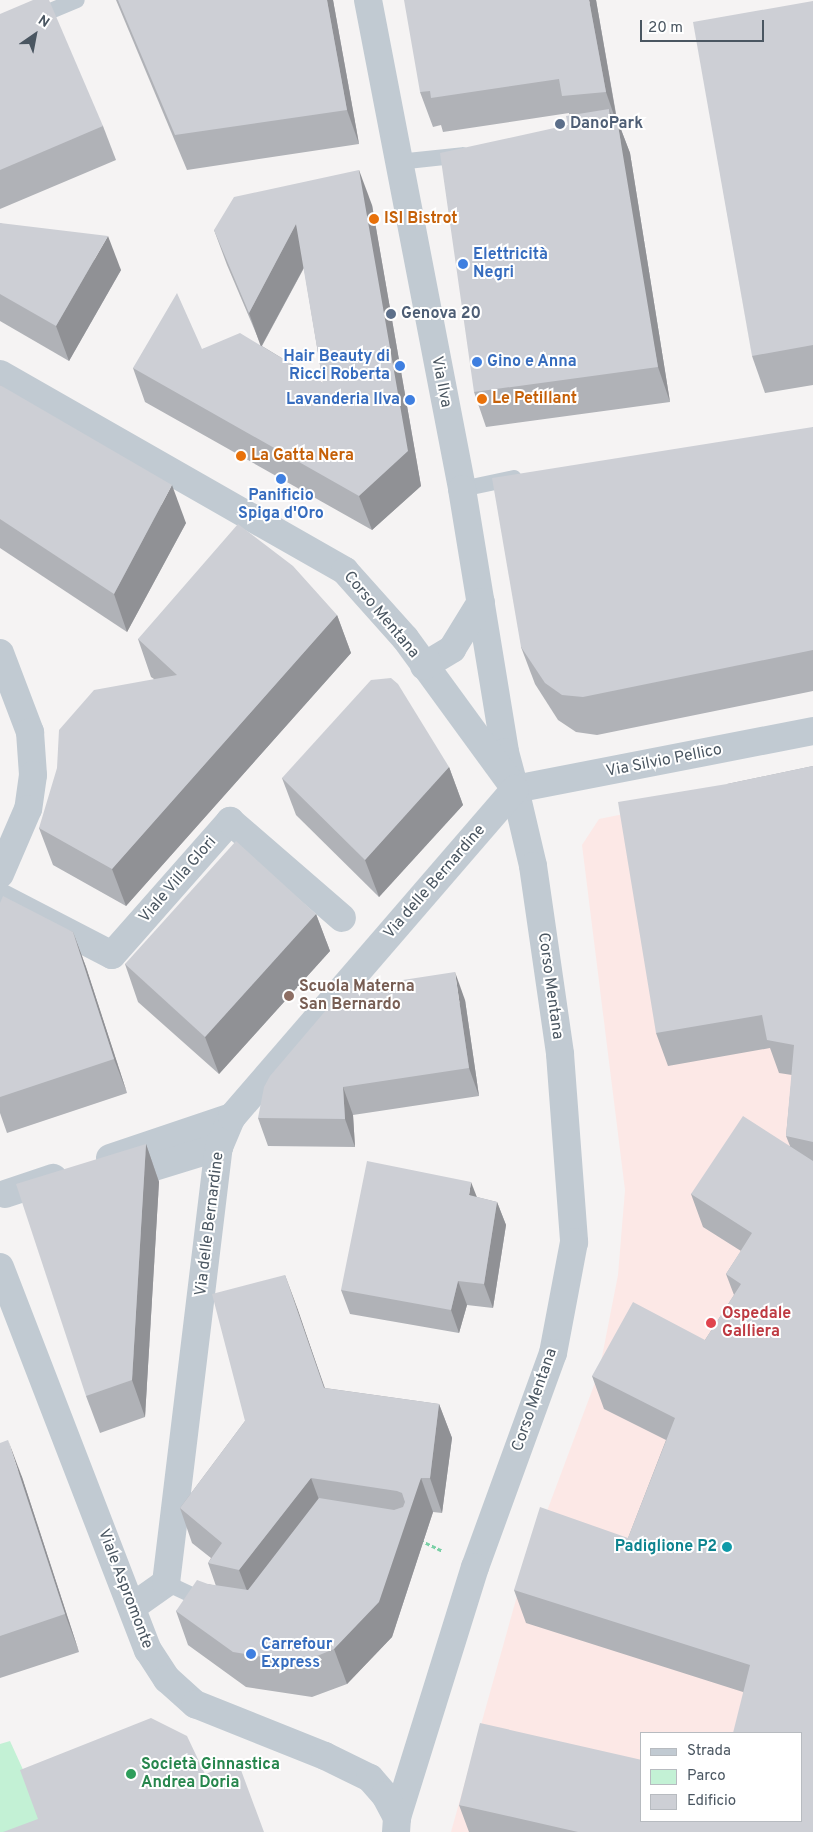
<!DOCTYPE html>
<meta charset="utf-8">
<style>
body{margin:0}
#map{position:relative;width:813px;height:1832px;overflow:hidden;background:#f5f3f3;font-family:Overpass,sans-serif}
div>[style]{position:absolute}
.medical>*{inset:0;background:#fce8e6}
.green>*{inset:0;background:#c3f1d5}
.path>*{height:3px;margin-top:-1.5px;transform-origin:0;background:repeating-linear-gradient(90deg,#7ad0a6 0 4px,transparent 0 6.5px)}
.service>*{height:16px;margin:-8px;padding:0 8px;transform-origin:8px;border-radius:8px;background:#c1cad2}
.minor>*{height:28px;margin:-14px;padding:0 14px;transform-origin:14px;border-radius:14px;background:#c1cad2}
.wall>*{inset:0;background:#b0b2b7}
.shaded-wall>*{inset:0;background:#909195}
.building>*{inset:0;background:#cdcfd5}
.dots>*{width:14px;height:14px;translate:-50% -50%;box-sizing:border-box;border:2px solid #fff;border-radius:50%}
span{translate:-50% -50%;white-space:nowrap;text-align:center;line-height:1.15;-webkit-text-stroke:4px #fff;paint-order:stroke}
.service-label{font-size:16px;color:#4e5e75;font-weight:700}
.left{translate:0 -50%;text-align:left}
.food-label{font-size:16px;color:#c56008;font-weight:700}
.shop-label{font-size:16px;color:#366cbe;font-weight:700}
.right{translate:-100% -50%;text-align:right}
.street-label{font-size:16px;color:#4a5661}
.education-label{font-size:16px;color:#785e54;font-weight:700}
.health-label{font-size:16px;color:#be3a42;font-weight:700}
.culture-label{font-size:16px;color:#0d838f;font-weight:700}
.leisure-label{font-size:16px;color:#27864d;font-weight:700}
.legend{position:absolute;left:640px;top:1732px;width:162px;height:90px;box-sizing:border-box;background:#fff;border:1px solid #b7bbc0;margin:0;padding:6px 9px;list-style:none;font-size:15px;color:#4a5661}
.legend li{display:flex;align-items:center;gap:10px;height:25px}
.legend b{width:25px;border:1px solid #b7bbc0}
.north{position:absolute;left:10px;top:10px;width:50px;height:50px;-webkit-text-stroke:4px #fff;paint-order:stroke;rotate:33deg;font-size:14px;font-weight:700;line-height:20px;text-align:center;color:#4a5661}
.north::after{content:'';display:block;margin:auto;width:18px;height:22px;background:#4a5661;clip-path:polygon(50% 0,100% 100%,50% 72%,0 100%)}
.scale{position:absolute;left:640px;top:20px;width:124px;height:22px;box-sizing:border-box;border:2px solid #4a5661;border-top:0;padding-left:6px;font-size:15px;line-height:18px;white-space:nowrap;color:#4a5661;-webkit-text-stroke:4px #fff;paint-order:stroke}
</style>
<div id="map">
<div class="medical">
<div style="clip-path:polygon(evenodd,813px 776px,813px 1832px,451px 1832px,522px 1578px,599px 1372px,618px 1275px,625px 1190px,582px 845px,599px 819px,813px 776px,642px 1733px,802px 1733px,802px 1821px,642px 1821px,642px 1733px)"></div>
</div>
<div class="green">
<div style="clip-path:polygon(10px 1741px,30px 1785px,140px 1832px,0 1832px,0 1744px)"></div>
</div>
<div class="path">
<div style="left:420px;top:1540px;width:25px;rotate:26deg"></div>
</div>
<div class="service">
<div style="left:0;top:32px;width:83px;rotate:-22.6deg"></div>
<div style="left:398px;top:162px;width:65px;rotate:-6.1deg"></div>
<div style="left:462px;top:489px;width:53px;rotate:-11.9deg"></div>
<div style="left:166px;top:1583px;width:45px;rotate:24.9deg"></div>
</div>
<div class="minor">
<div style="left:368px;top:0;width:498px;rotate:79.1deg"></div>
<div style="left:462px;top:489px;width:266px;rotate:80.7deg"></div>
<div style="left:505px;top:752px;width:27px;rotate:75deg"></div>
<div style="left:0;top:374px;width:397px;rotate:29.7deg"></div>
<div style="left:345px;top:571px;width:90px;rotate:48.2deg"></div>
<div style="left:405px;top:638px;width:187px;rotate:53.9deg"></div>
<div style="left:515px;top:789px;width:79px;rotate:76.8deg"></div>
<div style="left:533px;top:866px;width:190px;rotate:81.8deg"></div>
<div style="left:560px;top:1054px;width:189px;rotate:85.7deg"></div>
<div style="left:574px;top:1242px;width:113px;rotate:100.7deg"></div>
<div style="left:553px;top:1353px;width:228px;rotate:110deg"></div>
<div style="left:475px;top:1567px;width:263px;rotate:107.3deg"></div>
<div style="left:397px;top:1818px;width:14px;rotate:94deg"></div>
<div style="left:0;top:653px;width:85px;rotate:69.2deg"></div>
<div style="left:30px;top:732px;width:43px;rotate:86deg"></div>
<div style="left:33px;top:775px;width:34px;rotate:98deg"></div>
<div style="left:28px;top:809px;width:71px;rotate:113.3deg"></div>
<div style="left:424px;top:666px;width:33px;rotate:-31deg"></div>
<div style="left:452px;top:649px;width:55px;rotate:-58.3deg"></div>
<div style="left:515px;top:789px;width:304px;rotate:-11deg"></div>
<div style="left:0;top:897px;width:126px;rotate:27.4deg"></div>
<div style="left:112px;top:955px;width:179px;rotate:-48.6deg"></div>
<div style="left:230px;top:821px;width:148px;rotate:40.9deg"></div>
<div style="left:110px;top:1158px;width:129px;rotate:-18.6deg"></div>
<div style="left:118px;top:1178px;width:106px;rotate:-17.1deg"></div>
<div style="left:5px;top:1194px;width:51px;rotate:-18.4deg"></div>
<div style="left:0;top:1267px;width:411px;rotate:68.9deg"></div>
<div style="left:148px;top:1650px;width:35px;rotate:57deg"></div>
<div style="left:167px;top:1679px;width:38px;rotate:42deg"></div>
<div style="left:195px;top:1704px;width:140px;rotate:21.8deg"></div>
<div style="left:325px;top:1756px;width:50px;rotate:26.1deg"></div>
<div style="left:370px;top:1778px;width:23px;rotate:49deg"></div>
<div style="left:385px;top:1795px;width:26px;rotate:62deg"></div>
<div style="left:132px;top:1607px;width:42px;rotate:-35.2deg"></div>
<div style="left:166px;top:1583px;width:439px;rotate:-83.1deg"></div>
<div style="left:219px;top:1147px;width:33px;rotate:-67deg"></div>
<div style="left:232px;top:1117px;width:433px;rotate:-49.2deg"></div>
</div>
<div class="wall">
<div style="clip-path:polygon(116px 0,333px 0,359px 144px,187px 170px)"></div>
<div style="clip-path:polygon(596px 0,617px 119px,630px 153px,670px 402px,486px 427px,474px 392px,568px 125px,569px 116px,569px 113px,443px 132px,441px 125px,433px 127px,420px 92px)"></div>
<div style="clip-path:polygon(813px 1px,813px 385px,765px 393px,752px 356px)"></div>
<div style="clip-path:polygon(0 14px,103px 126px,116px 160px,0 209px)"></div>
<div style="clip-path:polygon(evenodd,372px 205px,421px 486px,372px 530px,145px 402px,133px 368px,202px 349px,261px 345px,227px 265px,214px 230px,372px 205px,304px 268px,323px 383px,262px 346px,304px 268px)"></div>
<div style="clip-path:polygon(0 223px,121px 270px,69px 361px,0 321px)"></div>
<div style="clip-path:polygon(0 385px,186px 523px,127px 632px,0 548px)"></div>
<div style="clip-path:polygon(813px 427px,813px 691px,597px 735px,576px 732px,558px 720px,535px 684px,521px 647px)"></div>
<div style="clip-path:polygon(337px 615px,351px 653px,126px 906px,53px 865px,39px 828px,154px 679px,151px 677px,138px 639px)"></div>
<div style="clip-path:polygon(813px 766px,813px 1832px,469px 1832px,459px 1805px,802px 1821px,743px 1692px,526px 1623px,514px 1590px,628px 1538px,666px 1440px,604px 1409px,592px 1376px,705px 1340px,734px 1295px,726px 1274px,741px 1251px,703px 1227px,691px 1194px,790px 1146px,786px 1136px,792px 1075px,779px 1073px,770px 1048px,668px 1066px,656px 1033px,727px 784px)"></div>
<div style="clip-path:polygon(449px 767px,463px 805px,379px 897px,296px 815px,282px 778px)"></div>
<div style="clip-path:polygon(0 903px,73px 932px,86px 967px,127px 1093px,7px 1133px,0 1113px)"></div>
<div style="clip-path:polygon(316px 914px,330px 951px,219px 1074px,138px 1002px,125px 964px)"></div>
<div style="clip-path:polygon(465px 1000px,479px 1096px,353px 1115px,355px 1147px,268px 1146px,258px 1118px)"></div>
<div style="clip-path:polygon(146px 1144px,159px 1182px,145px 1417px,100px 1433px,86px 1396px)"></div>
<div style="clip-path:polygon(477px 1197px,497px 1202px,506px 1225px,493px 1308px,467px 1305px,459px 1333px,350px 1314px,341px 1290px)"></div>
<div style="clip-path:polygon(285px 1275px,325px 1388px,439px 1404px,452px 1438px,442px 1513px,433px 1512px,392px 1637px,347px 1684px,312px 1697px,246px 1687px,188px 1645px,176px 1611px,208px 1584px,216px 1586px,208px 1563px,211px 1558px,192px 1543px,180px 1508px,245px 1421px)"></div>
<div style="clip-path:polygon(0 1443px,22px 1477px,79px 1652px,0 1678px)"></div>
</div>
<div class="shaded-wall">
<div style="clip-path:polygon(327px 0,333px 0,359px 144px,347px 110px)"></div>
<div style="clip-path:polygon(589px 0,596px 0,618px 127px,606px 92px)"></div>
<div style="clip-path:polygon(609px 109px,621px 144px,617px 119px,630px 153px,670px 402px,658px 367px)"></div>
<div style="clip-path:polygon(359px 170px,372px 205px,421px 486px,372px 530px,359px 496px)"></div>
<div style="clip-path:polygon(296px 224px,309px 258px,261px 347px,249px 313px)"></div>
<div style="clip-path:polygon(108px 236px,121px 270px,69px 361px,56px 326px)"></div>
<div style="clip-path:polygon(172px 485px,186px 523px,127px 632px,114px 594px)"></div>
<div style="clip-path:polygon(337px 615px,351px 653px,126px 906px,112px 869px)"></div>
<div style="clip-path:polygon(449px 767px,463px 805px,379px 897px,365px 860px)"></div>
<div style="clip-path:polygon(316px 914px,330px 951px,219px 1074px,205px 1037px)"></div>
<div style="clip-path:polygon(73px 932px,86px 967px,127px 1093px,114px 1059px)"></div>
<div style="clip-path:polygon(455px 972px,465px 1000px,479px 1096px,469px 1068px)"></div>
<div style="clip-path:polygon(343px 1087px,353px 1115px,355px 1147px,345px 1119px)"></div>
<div style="clip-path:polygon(146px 1144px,159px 1182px,145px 1417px,132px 1380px)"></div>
<div style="clip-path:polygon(471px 1182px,480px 1205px,469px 1195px)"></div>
<div style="clip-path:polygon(497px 1202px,506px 1225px,493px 1308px,484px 1284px)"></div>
<div style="clip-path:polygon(285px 1275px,298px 1310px,336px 1422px,324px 1388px)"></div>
<div style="clip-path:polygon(458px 1281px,467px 1305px,459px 1333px,451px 1310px)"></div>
<div style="clip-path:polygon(439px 1404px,452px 1438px,442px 1513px,430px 1478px)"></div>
<div style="clip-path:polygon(8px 1440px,22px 1477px,79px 1652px,65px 1614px)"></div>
<div style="clip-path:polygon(311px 1478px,324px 1513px,252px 1604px,239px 1570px)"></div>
<div style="clip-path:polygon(421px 1478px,433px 1512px,392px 1637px,347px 1684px,334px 1649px)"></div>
</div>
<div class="building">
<div style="clip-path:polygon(33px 0,49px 0,103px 126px,0 170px,0 14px)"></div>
<div style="clip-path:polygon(118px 0,327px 0,347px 110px,175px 135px)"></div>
<div style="clip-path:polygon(404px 0,589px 0,606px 92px,562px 96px,559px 79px,431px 98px,430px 91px,420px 92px)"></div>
<div style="clip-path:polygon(813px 1px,813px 345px,752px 356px,693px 22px)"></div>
<div style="clip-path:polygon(609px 109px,610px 119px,617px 119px,658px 367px,474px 392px,440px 153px,568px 125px,566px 116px)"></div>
<div style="clip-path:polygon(359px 170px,408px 451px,359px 496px,133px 368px,177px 293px,202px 349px,240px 333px,323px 383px,296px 224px,249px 313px,214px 230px,234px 197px)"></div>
<div style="clip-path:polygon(0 223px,108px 236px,56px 326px,0 294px)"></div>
<div style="clip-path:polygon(0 385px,172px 485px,114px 594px,0 519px)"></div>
<div style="clip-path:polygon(813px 427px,813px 650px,583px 697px,562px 695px,545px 683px,521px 647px,492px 478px)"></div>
<div style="clip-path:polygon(238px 524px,293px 566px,337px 615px,112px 869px,39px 828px,57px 768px,59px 730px,94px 690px,177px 675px,138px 639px)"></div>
<div style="clip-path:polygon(391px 678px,398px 684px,449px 767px,365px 860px,282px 778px,371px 680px)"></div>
<div style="clip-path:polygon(813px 766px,813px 1142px,786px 1136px,794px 1045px,767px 1040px,762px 1015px,656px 1033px,618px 802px,727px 784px)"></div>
<div style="clip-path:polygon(236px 841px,316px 914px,205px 1037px,125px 964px)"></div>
<div style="clip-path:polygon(3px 896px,73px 932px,114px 1059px,0 1097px,0 903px)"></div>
<div style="clip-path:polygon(455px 972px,469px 1068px,343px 1087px,345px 1119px,258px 1118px,264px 1087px,270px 1076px,344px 989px)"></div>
<div style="clip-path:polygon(743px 1116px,813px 1161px,813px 1832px,578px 1832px,459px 1805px,480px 1723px,642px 1760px,642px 1821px,802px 1821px,802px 1733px,733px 1733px,750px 1665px,514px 1590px,540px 1507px,628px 1538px,675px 1418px,592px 1376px,633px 1302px,705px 1340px,741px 1284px,726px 1274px,752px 1233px,691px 1194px)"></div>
<div style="clip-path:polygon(146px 1144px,132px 1380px,86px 1396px,16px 1184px)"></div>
<div style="clip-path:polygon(367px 1161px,471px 1182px,469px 1195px,497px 1202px,484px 1284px,458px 1281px,451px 1310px,341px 1290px)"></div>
<div style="clip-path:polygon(285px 1275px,324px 1388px,439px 1404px,430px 1478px,421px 1478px,379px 1602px,334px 1649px,300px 1663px,233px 1652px,176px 1611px,197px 1580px,208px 1584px,248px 1590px,319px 1498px,394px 1510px,403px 1507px,405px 1502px,402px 1493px,397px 1491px,311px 1478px,239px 1570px,208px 1563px,222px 1543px,180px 1508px,245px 1421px,212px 1294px)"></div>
<div style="clip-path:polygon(8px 1440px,65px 1614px,0 1636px,0 1443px)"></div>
<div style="clip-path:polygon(151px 1718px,187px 1736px,205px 1774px,238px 1762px,264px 1832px,3px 1832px,38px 1819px,20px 1770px)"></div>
</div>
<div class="dots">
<div style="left:560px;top:124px;background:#5c6f8a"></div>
<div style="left:374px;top:219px;background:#e8710a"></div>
<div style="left:463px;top:264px;background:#3f7fe0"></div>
<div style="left:391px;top:314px;background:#5c6f8a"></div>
<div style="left:477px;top:362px;background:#3f7fe0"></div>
<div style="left:400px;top:366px;background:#3f7fe0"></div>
<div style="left:482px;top:399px;background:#e8710a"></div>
<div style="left:410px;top:400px;background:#3f7fe0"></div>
<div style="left:241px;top:456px;background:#e8710a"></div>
<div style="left:281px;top:479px;background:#3f7fe0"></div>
<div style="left:289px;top:996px;background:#8d6e63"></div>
<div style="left:711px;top:1323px;background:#e0444e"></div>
<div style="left:727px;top:1547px;background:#0f9aa8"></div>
<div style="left:251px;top:1654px;background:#3f7fe0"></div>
<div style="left:131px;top:1774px;background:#2e9e5b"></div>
</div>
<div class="service-label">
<span class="left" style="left:570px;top:124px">DanoPark</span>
<span class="left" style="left:401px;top:314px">Genova 20</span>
</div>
<div class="food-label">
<span class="left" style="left:384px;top:219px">ISI Bistrot</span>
<span class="left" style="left:492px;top:399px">Le Petillant</span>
<span class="left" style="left:251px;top:456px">La Gatta Nera</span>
</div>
<div class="shop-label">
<span class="left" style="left:473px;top:264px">Elettricità<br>Negri</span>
<span class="right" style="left:390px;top:366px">Hair Beauty di<br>Ricci Roberta</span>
<span class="left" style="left:487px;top:362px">Gino e Anna</span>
<span class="right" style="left:400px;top:400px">Lavanderia Ilva</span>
<span style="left:281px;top:505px">Panificio<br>Spiga d'Oro</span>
<span class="left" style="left:261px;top:1654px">Carrefour<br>Express</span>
</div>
<div class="street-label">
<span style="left:441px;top:382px;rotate:79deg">Via Ilva</span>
<span style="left:381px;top:615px;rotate:50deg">Corso Mentana</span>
<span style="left:664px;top:761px;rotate:-11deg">Via Silvio Pellico</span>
<span style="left:178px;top:880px;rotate:-49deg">Viale Villa Glori</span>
<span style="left:435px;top:882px;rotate:-49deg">Via delle Bernardine</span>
<span style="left:550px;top:986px;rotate:82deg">Corso Mentana</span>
<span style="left:210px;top:1224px;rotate:-83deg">Via delle Bernardine</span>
<span style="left:535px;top:1400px;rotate:-71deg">Corso Mentana</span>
<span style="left:125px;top:1589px;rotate:69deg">Viale Aspromonte</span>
</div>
<div class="education-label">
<span class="left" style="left:299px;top:996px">Scuola Materna<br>San Bernardo</span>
</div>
<div class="health-label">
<span class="left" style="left:722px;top:1323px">Ospedale<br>Galliera</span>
</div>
<div class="culture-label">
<span class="right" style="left:717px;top:1547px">Padiglione P2</span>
</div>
<div class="leisure-label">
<span class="left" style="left:141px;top:1774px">Società Ginnastica<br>Andrea Doria</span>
</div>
<ul class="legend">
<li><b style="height:6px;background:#c1cad2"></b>Strada</li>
<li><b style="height:14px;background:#c3f1d5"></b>Parco</li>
<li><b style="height:14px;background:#cdcfd5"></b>Edificio</li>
</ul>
<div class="north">N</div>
<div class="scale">20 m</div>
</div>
